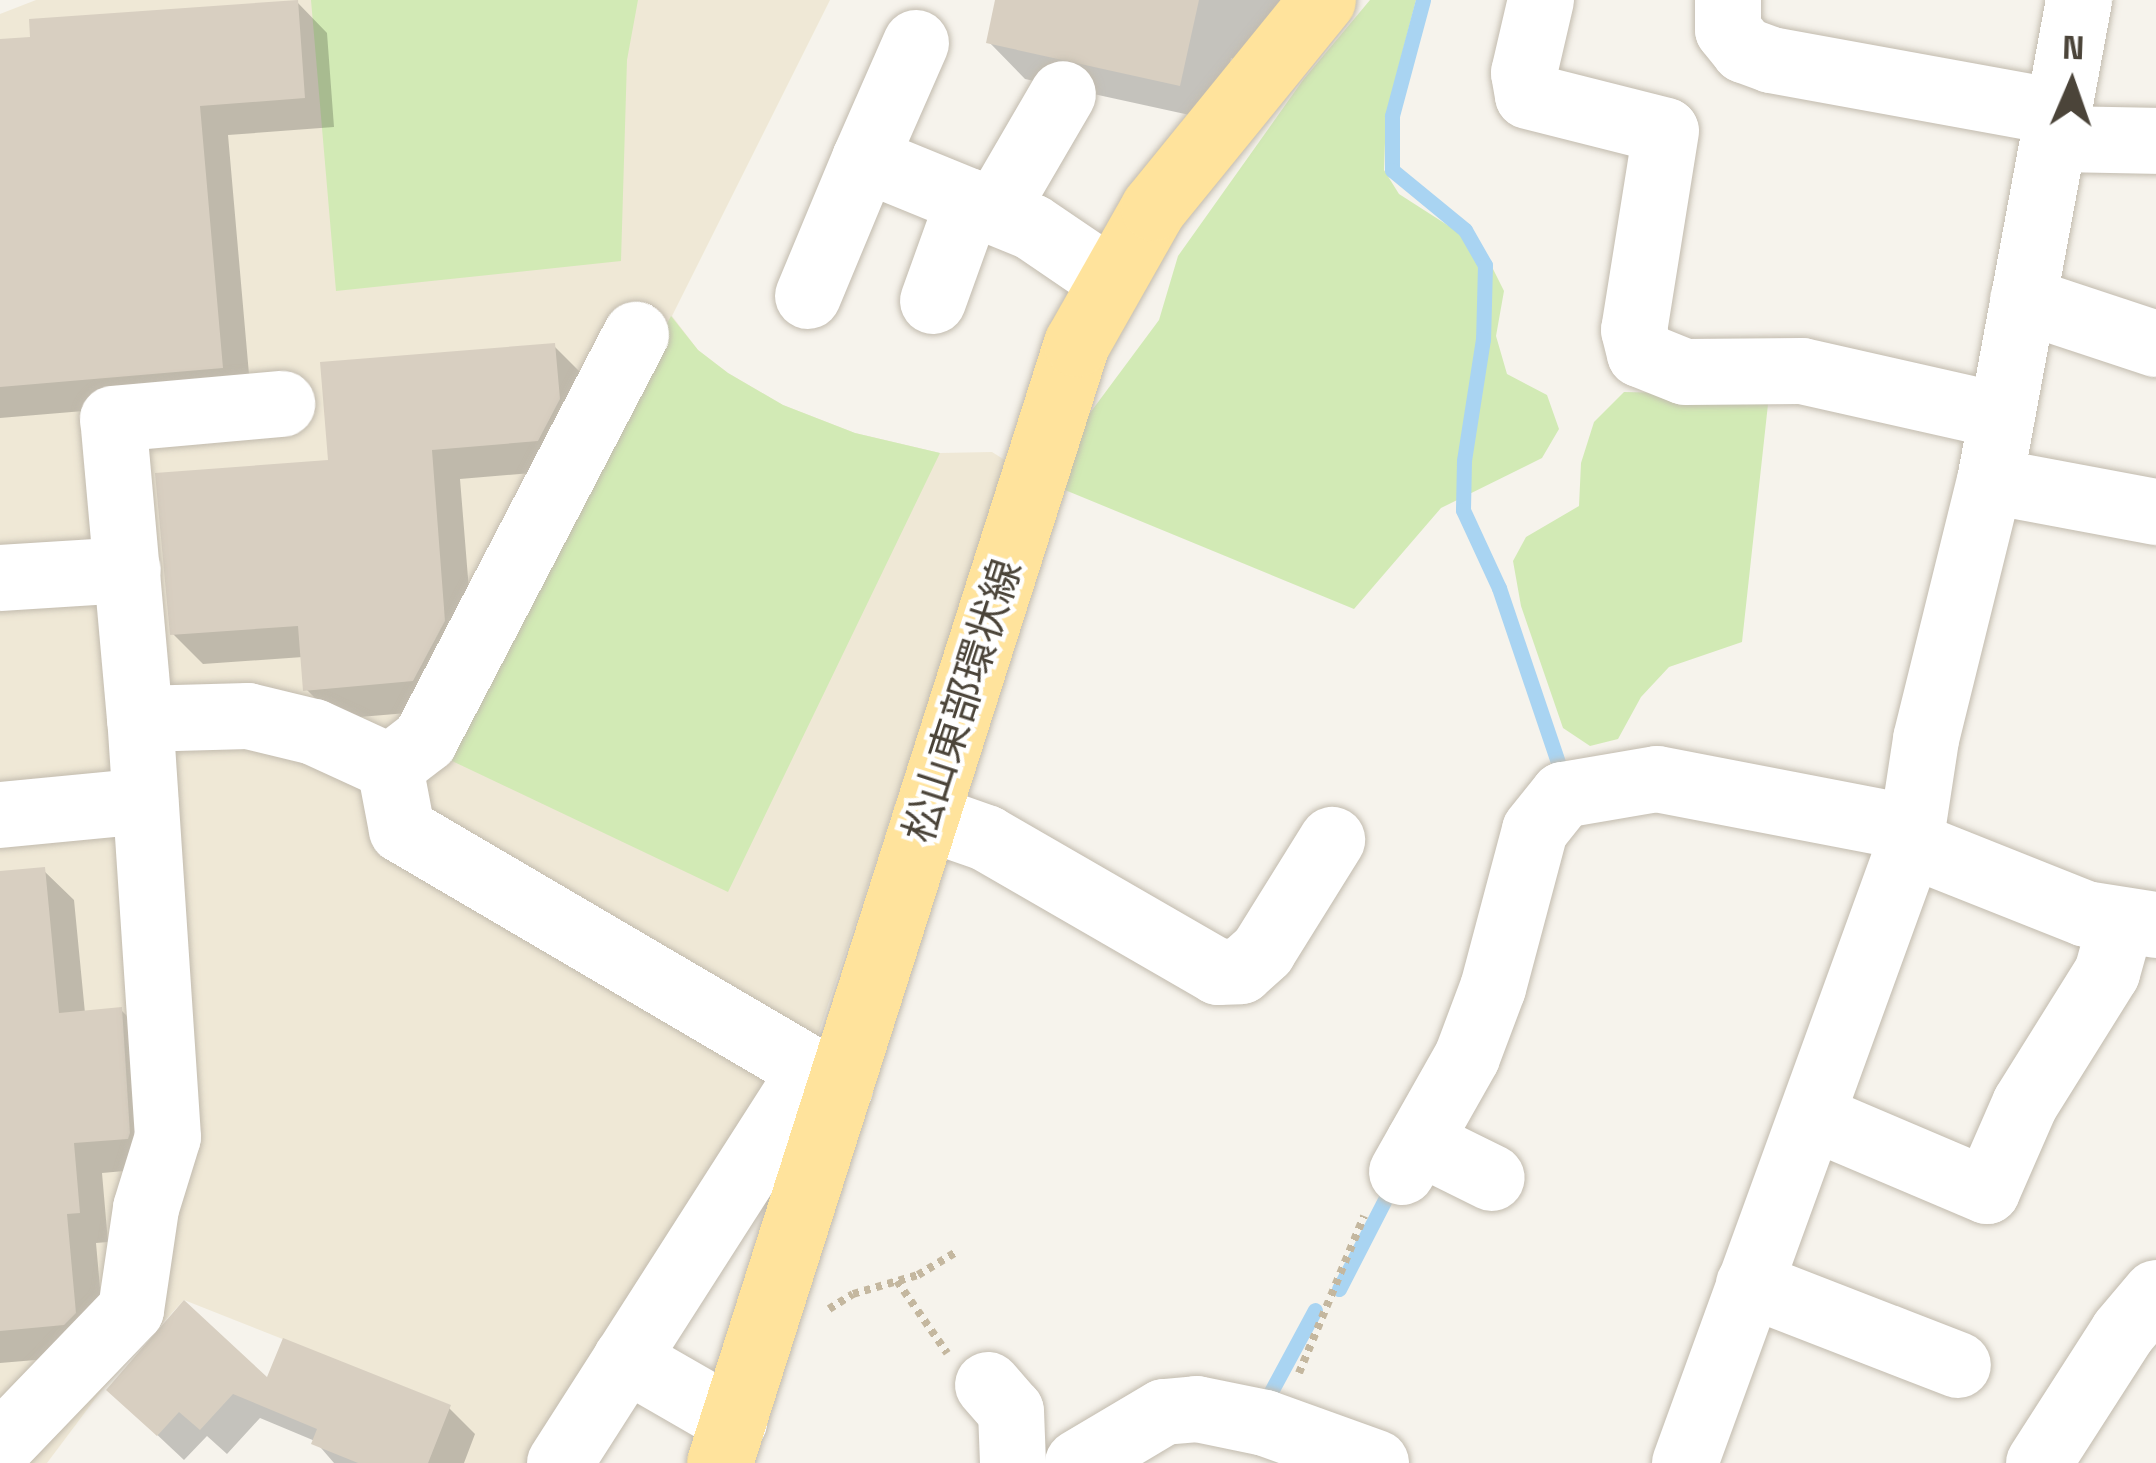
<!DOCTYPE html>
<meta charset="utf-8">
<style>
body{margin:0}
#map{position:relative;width:2156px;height:1463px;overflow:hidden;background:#f6f3ec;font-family:"Space Grotesk","Noto Sans JP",sans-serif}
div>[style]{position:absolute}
.education>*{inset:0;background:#efe8d6}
.green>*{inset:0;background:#d2eab5}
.shadow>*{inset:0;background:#0003}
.stream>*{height:15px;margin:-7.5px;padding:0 7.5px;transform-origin:7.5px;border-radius:7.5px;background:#a9d4f2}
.building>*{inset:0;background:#d8cfc1}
.path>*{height:8px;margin-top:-4px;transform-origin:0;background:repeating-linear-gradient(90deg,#c4b79f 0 6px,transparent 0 12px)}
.roads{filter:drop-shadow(0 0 3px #c2bbae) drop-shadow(0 0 3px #c2bbae)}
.minor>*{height:66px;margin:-33px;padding:0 33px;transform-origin:33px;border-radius:33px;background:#fff}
.major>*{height:66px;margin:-33px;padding:0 33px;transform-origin:33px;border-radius:33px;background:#ffe39c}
span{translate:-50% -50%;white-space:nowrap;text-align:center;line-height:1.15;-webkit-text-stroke:9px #fff;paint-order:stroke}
.street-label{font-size:42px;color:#4b4439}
.north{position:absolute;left:2012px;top:24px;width:120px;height:120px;-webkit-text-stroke:9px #fff;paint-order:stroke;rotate:2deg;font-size:33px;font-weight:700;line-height:48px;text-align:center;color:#4b4439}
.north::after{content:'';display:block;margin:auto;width:42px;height:54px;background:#4b4439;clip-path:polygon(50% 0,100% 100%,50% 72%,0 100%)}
</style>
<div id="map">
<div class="education">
<div style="clip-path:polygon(36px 0,830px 0,672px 316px,698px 350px,728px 373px,783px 405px,855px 433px,940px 453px,992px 452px,1008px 462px,815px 1044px,541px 1463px,428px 1463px,450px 1405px,184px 1300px,104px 1387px,47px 1463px,0 1463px,0 14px)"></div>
</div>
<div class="green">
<div style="clip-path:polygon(311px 0,638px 0,627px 60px,621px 261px,336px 291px)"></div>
<div style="clip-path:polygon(1370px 0,1416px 0,1386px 115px,1384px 170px,1399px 194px,1466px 237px,1491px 265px,1504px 291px,1496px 336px,1507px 374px,1547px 395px,1559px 429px,1542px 458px,1441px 508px,1354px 609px,1065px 490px,1087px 417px,1159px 320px,1178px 256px,1303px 80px)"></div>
<div style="clip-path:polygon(671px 316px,698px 350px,728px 373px,783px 405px,855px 433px,940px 453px,728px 892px,450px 760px,518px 606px)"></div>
<div style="clip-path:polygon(1624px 392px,1769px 395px,1742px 642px,1669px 667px,1641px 697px,1618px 739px,1590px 746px,1563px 728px,1521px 606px,1513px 561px,1526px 537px,1579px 506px,1581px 463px,1594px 422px)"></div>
</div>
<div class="shadow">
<div style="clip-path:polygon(998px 0,1327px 0,1268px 68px,1231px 58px,1217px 121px,1025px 79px,989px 42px)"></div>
<div style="clip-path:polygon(297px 2px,327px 33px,334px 127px,228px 135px,251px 397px,0 418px,0 42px)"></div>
<div style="clip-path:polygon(554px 346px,584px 376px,568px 470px,460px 479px,474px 652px,443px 710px,336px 719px,306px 689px,303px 657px,203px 664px,173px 634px,331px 463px)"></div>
<div style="clip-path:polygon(43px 870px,74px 900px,85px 1013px,121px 1010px,151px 1040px,158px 1168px,102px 1173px,108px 1242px,96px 1243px,105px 1344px,95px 1355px,0 1363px,0 874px)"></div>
<div style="clip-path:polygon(268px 1382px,449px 1408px,475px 1434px,464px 1463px,334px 1463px,315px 1441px,260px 1418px,227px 1454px,207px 1436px,184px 1460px,136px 1415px)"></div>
</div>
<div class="stream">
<div style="left:1423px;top:0;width:120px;rotate:105deg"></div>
<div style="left:1392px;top:116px;width:54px;rotate:90deg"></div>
<div style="left:1392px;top:170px;width:94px;rotate:39.4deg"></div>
<div style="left:1465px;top:230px;width:40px;rotate:60.3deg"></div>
<div style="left:1485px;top:265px;width:74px;rotate:91.5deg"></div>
<div style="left:1483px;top:339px;width:123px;rotate:98.9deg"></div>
<div style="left:1464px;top:461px;width:49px;rotate:91.2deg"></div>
<div style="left:1463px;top:510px;width:86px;rotate:65.2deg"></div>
<div style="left:1499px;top:588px;width:200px;rotate:71.3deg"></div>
<div style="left:1339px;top:1289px;width:114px;rotate:-62.8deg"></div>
<div style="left:1267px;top:1399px;width:101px;rotate:-61.7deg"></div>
</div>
<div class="building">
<div style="clip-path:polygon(298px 0,305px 98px,200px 106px,223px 368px,0 387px,0 39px,30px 37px,29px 19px)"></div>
<div style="clip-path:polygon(995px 0,1199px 0,1180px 86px,986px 43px)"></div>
<div style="clip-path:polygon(555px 343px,560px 399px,538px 441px,432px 450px,445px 621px,413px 681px,303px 691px,298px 626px,170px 635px,155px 473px,328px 460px,320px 362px)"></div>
<div style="clip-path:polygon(45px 867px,59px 1013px,122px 1007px,130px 1133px,128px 1139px,74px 1143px,80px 1213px,67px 1214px,76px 1313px,64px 1325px,0 1331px,0 871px)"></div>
<div style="clip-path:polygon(184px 1300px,267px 1377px,283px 1338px,451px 1405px,428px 1463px,358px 1463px,311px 1444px,317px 1429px,233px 1394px,200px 1430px,179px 1412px,157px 1436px,106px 1390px)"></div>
</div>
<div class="path">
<div style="left:897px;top:1281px;width:88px;rotate:55.2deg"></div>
<div style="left:829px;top:1309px;width:28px;rotate:-32deg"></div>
<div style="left:853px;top:1294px;width:68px;rotate:-16.3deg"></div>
<div style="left:918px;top:1275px;width:47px;rotate:-31deg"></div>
<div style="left:1299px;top:1373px;width:170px;rotate:-67.5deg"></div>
</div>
<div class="roads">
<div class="minor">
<div style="left:1541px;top:0;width:75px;rotate:103.1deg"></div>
<div style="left:1524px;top:73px;width:23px;rotate:80deg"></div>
<div style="left:1528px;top:96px;width:142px;rotate:14.2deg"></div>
<div style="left:1666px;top:131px;width:202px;rotate:99.1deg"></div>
<div style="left:1634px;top:330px;width:25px;rotate:76deg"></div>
<div style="left:1640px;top:354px;width:48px;rotate:21.8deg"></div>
<div style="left:1685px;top:372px;width:117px;rotate:-0.5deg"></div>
<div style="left:1802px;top:371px;width:205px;rotate:12.7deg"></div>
<div style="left:1728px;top:0;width:30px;rotate:90deg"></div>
<div style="left:1728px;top:30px;width:26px;rotate:51deg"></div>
<div style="left:1744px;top:50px;width:29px;rotate:20deg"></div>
<div style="left:1771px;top:60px;width:292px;rotate:10.3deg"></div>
<div style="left:916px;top:43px;width:127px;rotate:113.7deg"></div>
<div style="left:865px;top:159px;width:180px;rotate:22.2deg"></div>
<div style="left:1032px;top:227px;width:94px;rotate:34.2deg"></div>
<div style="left:2053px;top:139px;width:103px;rotate:1.1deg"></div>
<div style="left:995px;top:211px;width:135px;rotate:-59.8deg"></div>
<div style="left:808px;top:296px;width:148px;rotate:-67.4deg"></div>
<div style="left:2023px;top:300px;width:140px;rotate:18.3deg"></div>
<div style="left:933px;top:301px;width:106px;rotate:-70.2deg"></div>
<div style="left:1990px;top:481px;width:169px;rotate:10.6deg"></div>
<div style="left:0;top:578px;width:128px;rotate:-3.6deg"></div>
<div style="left:140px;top:719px;width:108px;rotate:-1.6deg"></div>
<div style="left:248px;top:716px;width:68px;rotate:13.6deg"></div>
<div style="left:314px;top:732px;width:84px;rotate:24.7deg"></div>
<div style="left:390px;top:767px;width:64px;rotate:79.2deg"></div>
<div style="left:402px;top:830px;width:508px;rotate:30.4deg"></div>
<div style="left:390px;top:767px;width:44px;rotate:-37.6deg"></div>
<div style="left:425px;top:740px;width:457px;rotate:-62.5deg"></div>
<div style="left:0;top:815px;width:146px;rotate:-5.5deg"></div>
<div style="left:926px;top:817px;width:64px;rotate:19.3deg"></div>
<div style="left:986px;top:838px;width:268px;rotate:30deg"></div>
<div style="left:1218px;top:972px;width:23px;rotate:-2deg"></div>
<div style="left:1241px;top:971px;width:30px;rotate:-42deg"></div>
<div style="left:1263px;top:951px;width:131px;rotate:-58.1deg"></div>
<div style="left:1910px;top:844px;width:189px;rotate:21.7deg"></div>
<div style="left:2086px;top:914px;width:71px;rotate:8.9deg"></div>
<div style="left:1815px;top:1118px;width:187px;rotate:23deg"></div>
<div style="left:1987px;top:1191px;width:95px;rotate:-66.4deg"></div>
<div style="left:2025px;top:1104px;width:155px;rotate:-58deg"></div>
<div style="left:2107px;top:973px;width:52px;rotate:-74.4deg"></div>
<div style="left:1419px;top:1142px;width:81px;rotate:26.3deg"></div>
<div style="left:1402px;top:1172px;width:132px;rotate:-60.5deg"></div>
<div style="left:1467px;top:1057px;width:74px;rotate:-69.4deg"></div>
<div style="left:1493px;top:988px;width:163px;rotate:-75.1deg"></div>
<div style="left:1535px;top:830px;width:45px;rotate:-51.3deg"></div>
<div style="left:1563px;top:795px;width:95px;rotate:-9.7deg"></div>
<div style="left:1657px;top:779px;width:260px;rotate:10.9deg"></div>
<div style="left:1749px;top:1284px;width:224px;rotate:21.2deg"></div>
<div style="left:626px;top:1359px;width:125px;rotate:29.9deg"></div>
<div style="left:988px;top:1385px;width:35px;rotate:49deg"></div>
<div style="left:1011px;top:1411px;width:52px;rotate:87.8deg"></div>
<div style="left:0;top:1446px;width:189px;rotate:-46.1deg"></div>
<div style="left:131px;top:1310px;width:103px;rotate:-81.6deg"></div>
<div style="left:146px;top:1208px;width:74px;rotate:-72.8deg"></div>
<div style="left:168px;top:1137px;width:419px;rotate:-93.8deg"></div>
<div style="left:140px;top:719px;width:301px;rotate:-95.1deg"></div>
<div style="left:113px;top:419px;width:170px;rotate:-5.1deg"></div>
<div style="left:560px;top:1463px;width:466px;rotate:-57.4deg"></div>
<div style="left:1078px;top:1463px;width:100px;rotate:-30.7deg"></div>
<div style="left:1164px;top:1412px;width:33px;rotate:-5deg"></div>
<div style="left:1197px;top:1409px;width:69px;rotate:11.6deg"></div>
<div style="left:1265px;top:1423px;width:118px;rotate:19.8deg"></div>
<div style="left:1685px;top:1463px;width:659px;rotate:-70.02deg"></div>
<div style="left:1910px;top:844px;width:106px;rotate:-81.3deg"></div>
<div style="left:1926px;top:739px;width:266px;rotate:-76.1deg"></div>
<div style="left:1990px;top:481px;width:489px;rotate:-79.5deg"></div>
<div style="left:2039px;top:1463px;width:156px;rotate:-57.3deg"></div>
<div style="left:2123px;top:1332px;width:51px;rotate:-49.8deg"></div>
</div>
<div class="major">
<div style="left:720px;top:1463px;width:1175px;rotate:-72.31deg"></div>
<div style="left:1077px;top:344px;width:156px;rotate:-60.5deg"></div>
<div style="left:1154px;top:208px;width:268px;rotate:-50.9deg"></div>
</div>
</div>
<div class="street-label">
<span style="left:963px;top:701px;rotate:-72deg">松山東部環状線</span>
</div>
<div class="north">N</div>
</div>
